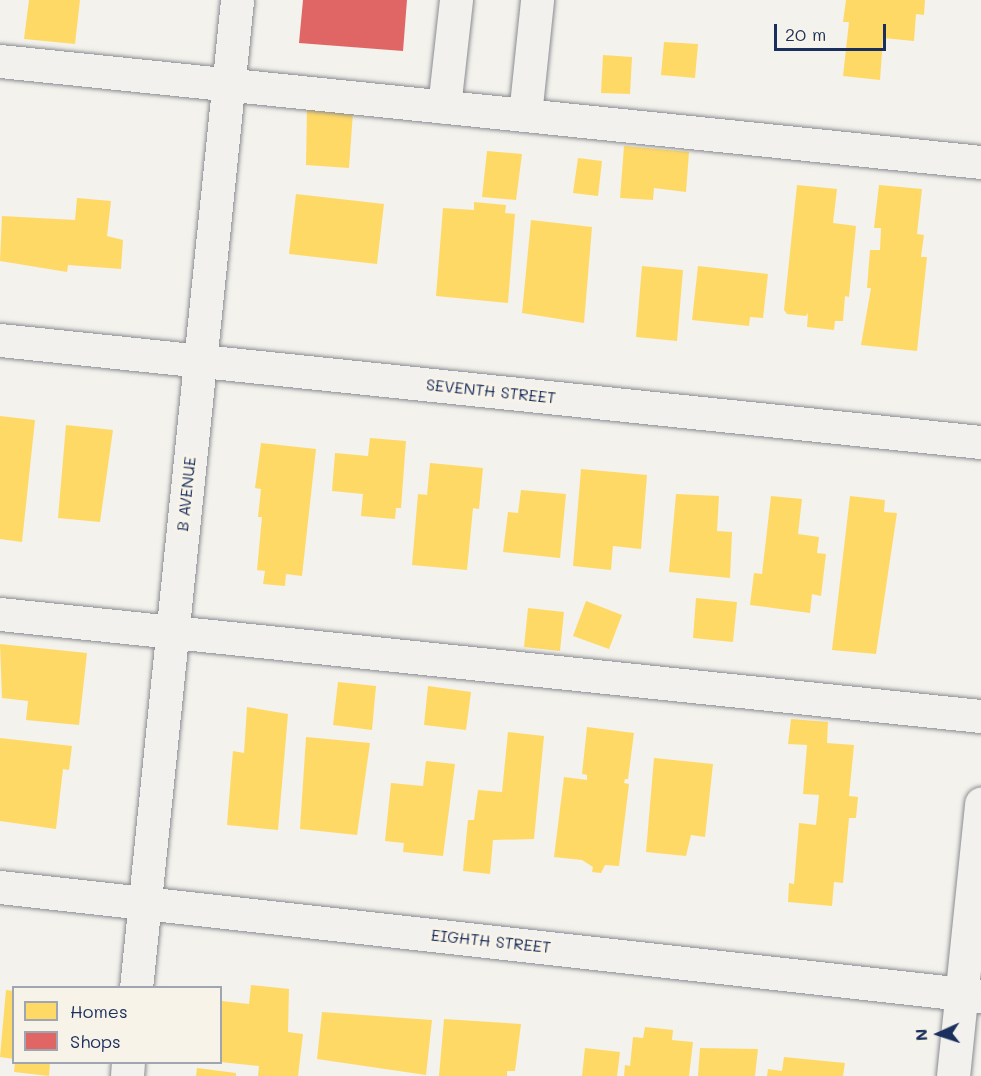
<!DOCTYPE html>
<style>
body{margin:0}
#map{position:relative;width:981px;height:1076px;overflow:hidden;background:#f4f2ec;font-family:Mali,sans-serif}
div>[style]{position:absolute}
.homes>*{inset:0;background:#ffd966}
.shops>*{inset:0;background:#e06666}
.roads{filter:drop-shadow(0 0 2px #898c92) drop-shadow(0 0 2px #898c92)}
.minor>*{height:33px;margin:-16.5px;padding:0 16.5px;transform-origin:16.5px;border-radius:16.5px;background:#f2f1ed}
.major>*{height:33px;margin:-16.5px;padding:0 16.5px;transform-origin:16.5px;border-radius:16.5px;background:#f2f1ed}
span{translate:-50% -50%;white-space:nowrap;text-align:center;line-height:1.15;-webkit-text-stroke:6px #f7f3e8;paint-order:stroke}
.street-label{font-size:16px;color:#1b2f5e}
.legend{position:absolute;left:12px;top:986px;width:210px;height:78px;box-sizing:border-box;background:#f7f3e8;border:2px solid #9fa5b1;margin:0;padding:8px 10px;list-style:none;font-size:18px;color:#1b2f5e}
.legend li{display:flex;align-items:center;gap:12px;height:30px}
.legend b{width:30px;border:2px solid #9fa5b1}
.north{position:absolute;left:909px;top:1004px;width:60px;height:60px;-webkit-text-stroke:4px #f7f3e8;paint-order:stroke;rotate:267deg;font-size:16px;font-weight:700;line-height:24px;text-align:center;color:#1b2f5e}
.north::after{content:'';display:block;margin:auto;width:21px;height:27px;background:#1b2f5e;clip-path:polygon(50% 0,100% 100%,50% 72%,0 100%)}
.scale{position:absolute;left:774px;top:24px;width:112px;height:27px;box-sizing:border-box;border:3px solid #1b2f5e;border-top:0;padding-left:8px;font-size:18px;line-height:21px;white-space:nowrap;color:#1b2f5e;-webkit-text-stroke:4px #f7f3e8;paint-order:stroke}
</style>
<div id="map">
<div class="homes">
<div style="clip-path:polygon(29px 0,80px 0,75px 44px,24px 39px)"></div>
<div style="clip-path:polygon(846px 0,925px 0,924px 15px,916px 14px,914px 41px,883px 38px,880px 80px,843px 76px,849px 22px,843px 22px)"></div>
<div style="clip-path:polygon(664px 42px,698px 44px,695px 78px,661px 75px)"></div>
<div style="clip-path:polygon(603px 55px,632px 57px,630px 94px,601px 93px)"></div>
<div style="clip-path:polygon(307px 109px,353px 112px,349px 168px,306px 165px)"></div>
<div style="clip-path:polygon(624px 146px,689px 152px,686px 192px,654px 188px,653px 200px,620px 198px)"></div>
<div style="clip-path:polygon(487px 151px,522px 154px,516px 200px,482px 197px)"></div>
<div style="clip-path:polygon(578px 158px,602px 161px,598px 196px,573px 193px)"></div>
<div style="clip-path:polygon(797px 185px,837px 189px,833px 223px,856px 226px,849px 297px,845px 296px,843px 321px,835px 321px,834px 330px,807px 327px,808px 313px,806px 316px,787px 314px,784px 310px)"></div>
<div style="clip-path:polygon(879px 185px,922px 189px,917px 234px,924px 235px,921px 257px,927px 257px,917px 351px,861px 345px,871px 288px,867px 288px,870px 250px,880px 250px,881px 228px,874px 228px)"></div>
<div style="clip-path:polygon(296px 194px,384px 204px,377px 264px,289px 254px)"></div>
<div style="clip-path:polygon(77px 198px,111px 201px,107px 236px,123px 240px,121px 269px,68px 265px,67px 272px,0 261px,2px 216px,75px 220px)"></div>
<div style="clip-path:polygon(474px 202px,506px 205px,505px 213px,515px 214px,508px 303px,436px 296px,443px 208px,474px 210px)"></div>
<div style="clip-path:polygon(531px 220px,592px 227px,584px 323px,522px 313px)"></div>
<div style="clip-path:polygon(642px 266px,683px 270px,677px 341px,636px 337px)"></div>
<div style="clip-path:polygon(698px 266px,768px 274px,763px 318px,750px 317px,749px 326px,692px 320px)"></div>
<div style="clip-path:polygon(0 416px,35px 420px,22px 542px,0 539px)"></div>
<div style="clip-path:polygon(66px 425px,113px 430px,100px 522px,58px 518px)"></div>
<div style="clip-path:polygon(370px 438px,406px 441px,401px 508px,396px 508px,395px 519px,361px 516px,363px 494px,332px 491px,335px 453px,368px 456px)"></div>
<div style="clip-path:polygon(261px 443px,316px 449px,302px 576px,286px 574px,285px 586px,263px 584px,265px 571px,257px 570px,262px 517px,258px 517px,261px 489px,255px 488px)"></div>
<div style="clip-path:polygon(430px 463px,483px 468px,479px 509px,473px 508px,467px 570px,412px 565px,418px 494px,427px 495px)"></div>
<div style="clip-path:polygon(581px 469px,647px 475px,641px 549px,613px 546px,611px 570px,573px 566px)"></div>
<div style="clip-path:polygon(521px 490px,566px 494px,560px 558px,503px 552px,508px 512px,518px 513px)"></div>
<div style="clip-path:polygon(676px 494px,719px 496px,717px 531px,732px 532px,730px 578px,669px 572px)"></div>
<div style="clip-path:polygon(771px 496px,802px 499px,798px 534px,819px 537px,817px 553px,826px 554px,821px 596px,812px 594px,810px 613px,750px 605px,754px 573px,762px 574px)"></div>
<div style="clip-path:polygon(850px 496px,885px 500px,884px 512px,897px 513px,876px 654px,832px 650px)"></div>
<div style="clip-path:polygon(696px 598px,737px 602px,733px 642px,693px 638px)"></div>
<div style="clip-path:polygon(586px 601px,622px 615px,609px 649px,573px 636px)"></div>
<div style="clip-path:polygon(528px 608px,564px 612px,560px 651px,524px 647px)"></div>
<div style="clip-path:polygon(0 644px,87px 653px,79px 725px,26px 720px,28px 701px,2px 698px)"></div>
<div style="clip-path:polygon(338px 682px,376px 686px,372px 730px,333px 725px)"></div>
<div style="clip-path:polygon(428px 686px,471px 692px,466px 730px,424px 725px)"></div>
<div style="clip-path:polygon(247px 707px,288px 714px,278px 830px,227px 825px,233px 751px,244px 753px)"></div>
<div style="clip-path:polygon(791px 719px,828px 722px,827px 743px,854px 745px,849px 796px,858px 797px,856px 818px,849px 818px,843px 883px,834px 882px,832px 906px,788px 902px,789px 883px,794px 884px,799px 823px,816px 825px,819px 795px,803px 794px,807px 745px,788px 744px)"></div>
<div style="clip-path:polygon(587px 727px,634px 733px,628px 779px,625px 779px,624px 783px,629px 784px,619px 866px,605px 865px,601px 873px,592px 872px,593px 867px,582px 860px,554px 857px,564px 777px,587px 780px,587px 775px,582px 774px)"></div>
<div style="clip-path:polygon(508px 732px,544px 736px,534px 839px,493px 840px,490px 874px,463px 871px,468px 820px,474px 820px,478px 790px,502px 792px)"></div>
<div style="clip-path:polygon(306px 737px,370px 743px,357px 835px,300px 829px)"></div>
<div style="clip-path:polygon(0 738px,72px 746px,69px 770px,63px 769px,56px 829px,0 821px)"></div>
<div style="clip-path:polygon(654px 758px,713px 764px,705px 837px,691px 835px,686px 856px,646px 852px)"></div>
<div style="clip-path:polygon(426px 761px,455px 764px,443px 856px,403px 852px,404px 843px,385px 841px,391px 783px,423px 786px)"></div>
<div style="clip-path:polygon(251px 985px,289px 989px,288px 1032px,303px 1034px,298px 1076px,258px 1076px,259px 1066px,220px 1062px,222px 1001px,249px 1004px)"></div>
<div style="clip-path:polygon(6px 990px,14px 991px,14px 1059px,0 1057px)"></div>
<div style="clip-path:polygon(322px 1012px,432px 1020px,426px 1075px,317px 1059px)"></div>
<div style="clip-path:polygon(444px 1019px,521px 1024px,515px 1071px,507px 1071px,507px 1076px,439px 1076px)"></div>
<div style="clip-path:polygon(645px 1027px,673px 1030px,672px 1040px,693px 1042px,689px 1076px,624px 1076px,625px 1065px,630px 1066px,633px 1037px,643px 1038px)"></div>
<div style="clip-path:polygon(585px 1048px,620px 1052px,617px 1076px,582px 1076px)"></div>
<div style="clip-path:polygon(700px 1048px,758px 1049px,755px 1076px,698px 1076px)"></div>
<div style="clip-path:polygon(784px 1057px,845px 1063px,843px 1076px,767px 1076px,768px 1069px,782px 1071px)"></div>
<div style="clip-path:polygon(15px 1062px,50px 1062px,49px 1076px,14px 1072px)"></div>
<div style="clip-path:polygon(197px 1068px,236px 1073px,236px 1076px,196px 1076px)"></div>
</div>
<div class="shops">
<div style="clip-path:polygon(303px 0,407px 0,403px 51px,299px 43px)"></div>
</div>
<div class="roads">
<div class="minor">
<div style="left:0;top:61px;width:986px;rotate:5.88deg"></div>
<div style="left:444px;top:107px;width:108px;rotate:-83.6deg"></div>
<div style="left:525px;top:115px;width:116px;rotate:-84deg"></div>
<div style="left:0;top:340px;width:986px;rotate:5.94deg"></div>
<div style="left:0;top:614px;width:986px;rotate:5.94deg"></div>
<div style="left:0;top:887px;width:987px;rotate:6.34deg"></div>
<div style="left:136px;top:988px;width:993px;rotate:-84.16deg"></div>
<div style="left:127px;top:1076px;width:14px;rotate:-86deg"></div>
</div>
<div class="major">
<div style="left:953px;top:1076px;width:274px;rotate:-84.1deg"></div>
</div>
</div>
<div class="street-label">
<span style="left:491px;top:391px;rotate:6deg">SEVENTH STREET</span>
<span style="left:186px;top:494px;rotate:-84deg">B AVENUE</span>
<span style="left:491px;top:941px;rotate:6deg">EIGHTH STREET</span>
</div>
<ul class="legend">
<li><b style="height:16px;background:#ffd966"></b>Homes</li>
<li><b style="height:16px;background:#e06666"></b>Shops</li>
</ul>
<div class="north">N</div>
<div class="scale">20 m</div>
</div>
